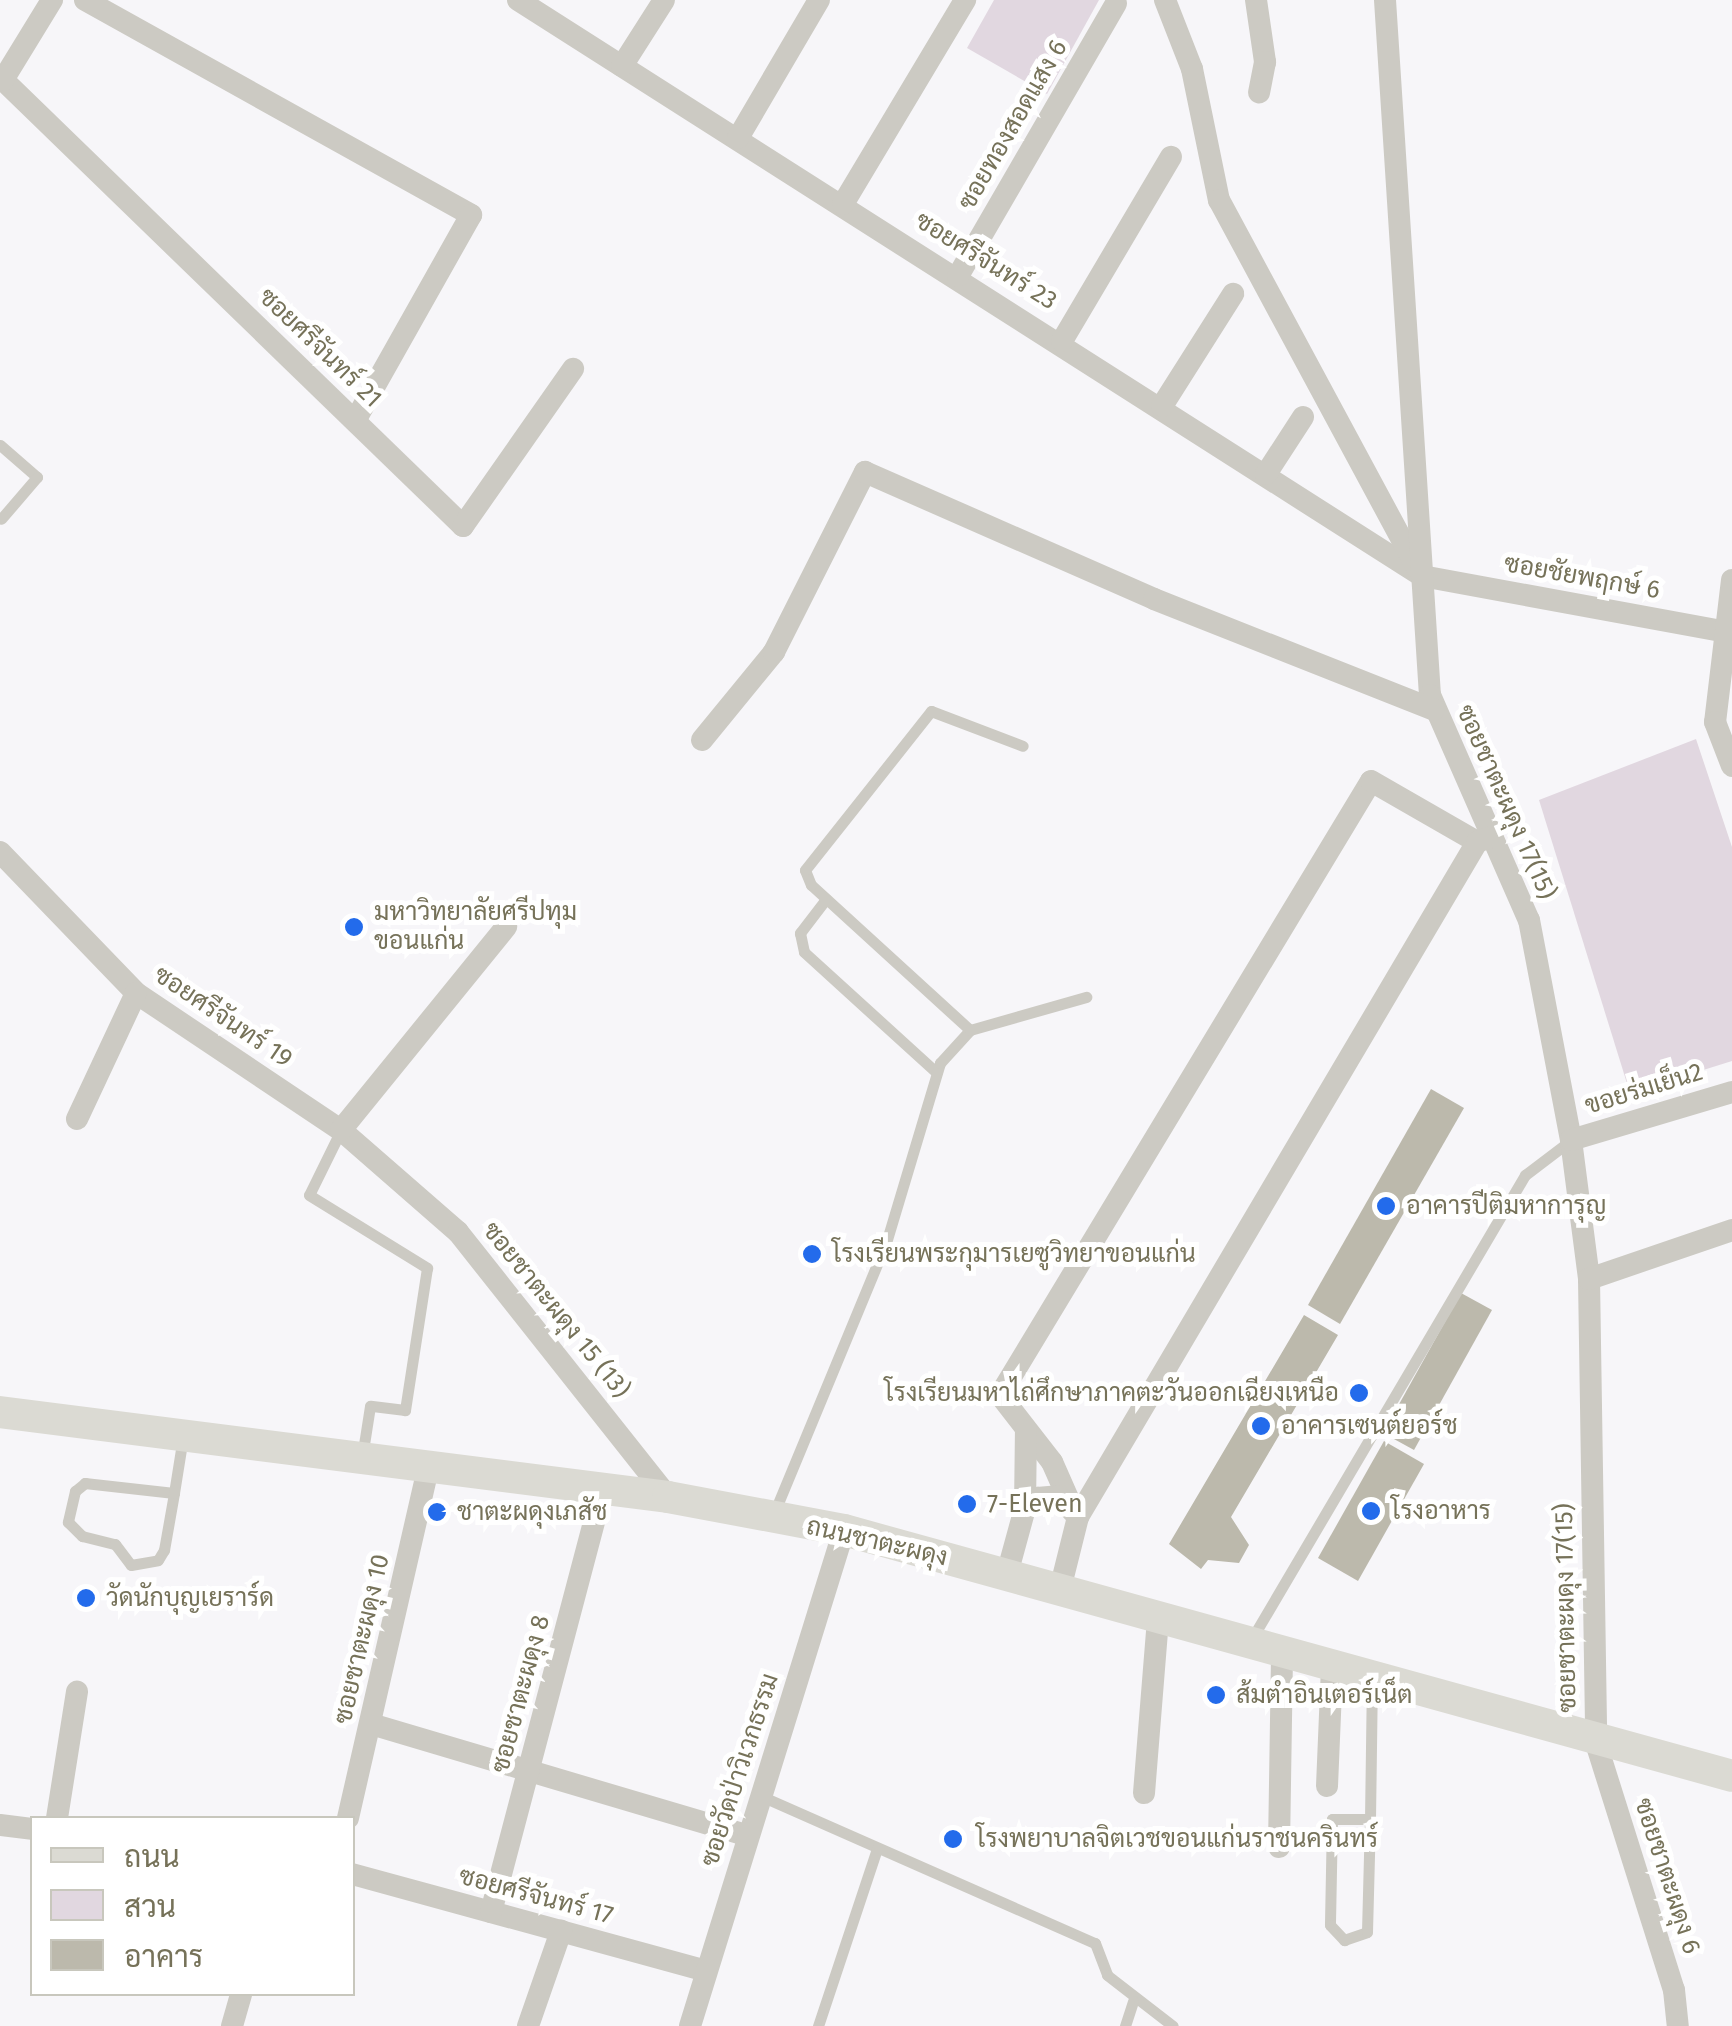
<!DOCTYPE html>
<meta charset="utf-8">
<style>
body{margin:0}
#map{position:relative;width:1732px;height:2026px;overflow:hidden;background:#f7f6f9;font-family:"Fira Sans",Sarabun,sans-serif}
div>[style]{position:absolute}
.green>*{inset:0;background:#e1d7e0}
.building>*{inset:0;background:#bcb9ac}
.lane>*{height:11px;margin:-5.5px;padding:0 5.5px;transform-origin:5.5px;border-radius:5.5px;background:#cccac3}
.street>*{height:22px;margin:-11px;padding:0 11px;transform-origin:11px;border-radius:11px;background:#cccac3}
.secondary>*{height:32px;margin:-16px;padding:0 16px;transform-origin:16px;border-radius:16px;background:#dbdad3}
.dots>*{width:28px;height:28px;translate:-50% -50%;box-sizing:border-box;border:5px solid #fff;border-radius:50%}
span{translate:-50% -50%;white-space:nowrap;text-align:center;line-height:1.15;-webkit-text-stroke:10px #fff;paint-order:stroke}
.street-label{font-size:25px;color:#767259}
.poi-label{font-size:25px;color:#767259}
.left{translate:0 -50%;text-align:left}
.right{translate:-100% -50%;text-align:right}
.legend{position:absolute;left:30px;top:1816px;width:325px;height:180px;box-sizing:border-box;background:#fff;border:2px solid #c8c7bd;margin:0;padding:12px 18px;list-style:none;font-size:30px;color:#767259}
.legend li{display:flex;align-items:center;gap:20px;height:50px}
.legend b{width:50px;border:2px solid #c8c7bd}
</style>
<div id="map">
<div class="green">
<div style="clip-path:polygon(994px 0,1099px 0,1047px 94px,967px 48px)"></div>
<div style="clip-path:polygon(1696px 739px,1732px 847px,1732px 1061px,1630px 1093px,1539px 800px)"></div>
</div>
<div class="building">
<div style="clip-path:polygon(1431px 1089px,1464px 1108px,1340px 1324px,1308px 1305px)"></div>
<div style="clip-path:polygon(1461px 1293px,1492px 1310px,1414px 1450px,1383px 1433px)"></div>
<div style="clip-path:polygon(1304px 1315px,1338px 1335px,1231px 1517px,1249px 1545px,1239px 1563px,1208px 1560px,1201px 1569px,1169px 1544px)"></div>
<div style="clip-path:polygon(1384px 1441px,1424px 1464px,1358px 1581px,1318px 1558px)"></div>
</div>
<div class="lane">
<div style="left:0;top:445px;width:49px;rotate:40.9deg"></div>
<div style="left:37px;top:477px;width:55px;rotate:130.6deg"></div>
<div style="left:826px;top:899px;width:43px;rotate:127.4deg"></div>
<div style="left:800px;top:933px;width:19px;rotate:78deg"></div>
<div style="left:804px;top:952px;width:178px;rotate:42.3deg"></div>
<div style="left:970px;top:1030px;width:215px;rotate:-137.6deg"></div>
<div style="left:811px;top:885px;width:16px;rotate:-112deg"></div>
<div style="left:805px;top:870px;width:203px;rotate:-51.6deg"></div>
<div style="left:931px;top:711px;width:98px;rotate:20.8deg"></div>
<div style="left:341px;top:1130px;width:72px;rotate:116.2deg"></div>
<div style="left:309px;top:1195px;width:139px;rotate:31.7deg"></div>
<div style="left:427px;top:1268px;width:144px;rotate:98.8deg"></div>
<div style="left:405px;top:1410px;width:35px;rotate:-173deg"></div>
<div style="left:370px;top:1406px;width:52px;rotate:98.9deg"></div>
<div style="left:174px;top:1493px;width:90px;rotate:-173.6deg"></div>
<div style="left:85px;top:1483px;width:13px;rotate:141deg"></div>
<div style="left:75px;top:1491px;width:32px;rotate:103deg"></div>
<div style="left:68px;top:1522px;width:20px;rotate:45deg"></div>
<div style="left:82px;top:1536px;width:34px;rotate:14deg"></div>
<div style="left:115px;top:1544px;width:26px;rotate:53deg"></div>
<div style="left:131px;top:1565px;width:27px;rotate:-10deg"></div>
<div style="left:158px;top:1560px;width:12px;rotate:-59deg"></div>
<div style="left:164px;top:1550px;width:58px;rotate:-80deg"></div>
<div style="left:174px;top:1493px;width:57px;rotate:-80.9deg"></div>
<div style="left:774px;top:1513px;width:292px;rotate:-67.5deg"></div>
<div style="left:886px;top:1243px;width:188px;rotate:-73.3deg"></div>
<div style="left:940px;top:1063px;width:45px;rotate:-47.7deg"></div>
<div style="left:970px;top:1030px;width:121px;rotate:-15.9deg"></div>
<div style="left:1251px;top:1640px;width:540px;rotate:-59.49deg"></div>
<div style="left:1525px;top:1175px;width:56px;rotate:-37.1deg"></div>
<div style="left:761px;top:1796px;width:365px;rotate:23.8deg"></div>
<div style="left:1095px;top:1943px;width:34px;rotate:69deg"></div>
<div style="left:1107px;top:1975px;width:83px;rotate:37.7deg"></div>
<div style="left:1370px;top:1819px;width:38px;rotate:180deg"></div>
<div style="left:1332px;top:1819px;width:106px;rotate:91.1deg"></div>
<div style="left:1330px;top:1925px;width:21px;rotate:47deg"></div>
<div style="left:1344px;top:1940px;width:24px;rotate:-19deg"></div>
<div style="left:1367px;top:1932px;width:113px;rotate:-88.5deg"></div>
<div style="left:1370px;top:1819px;width:137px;rotate:-89.2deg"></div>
<div style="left:818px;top:2026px;width:187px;rotate:-71.6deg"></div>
<div style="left:1125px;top:2026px;width:26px;rotate:-72deg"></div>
</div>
<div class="street">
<div style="left:85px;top:0;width:442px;rotate:29.1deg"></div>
<div style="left:471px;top:215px;width:236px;rotate:119.4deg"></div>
<div style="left:518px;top:0;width:1072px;rotate:32.5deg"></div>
<div style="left:1422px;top:576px;width:315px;rotate:10.4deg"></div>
<div style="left:1165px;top:0;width:74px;rotate:68.6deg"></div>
<div style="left:1192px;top:69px;width:134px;rotate:78.4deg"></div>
<div style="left:1219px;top:200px;width:418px;rotate:61.7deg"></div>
<div style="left:1256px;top:0;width:63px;rotate:81.7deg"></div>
<div style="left:1265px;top:62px;width:31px;rotate:101deg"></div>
<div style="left:1385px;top:0;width:696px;rotate:86.3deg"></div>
<div style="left:1430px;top:695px;width:246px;rotate:66.3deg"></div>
<div style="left:1529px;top:920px;width:224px;rotate:79.2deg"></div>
<div style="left:1571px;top:1140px;width:140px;rotate:82.6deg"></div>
<div style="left:1589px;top:1279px;width:464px;rotate:89.1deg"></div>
<div style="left:1596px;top:1743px;width:259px;rotate:72.5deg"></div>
<div style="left:1674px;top:1990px;width:36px;rotate:84deg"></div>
<div style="left:622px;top:66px;width:78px;rotate:-57.5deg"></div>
<div style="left:0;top:77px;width:645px;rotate:44.12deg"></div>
<div style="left:463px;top:526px;width:192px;rotate:-55deg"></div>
<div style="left:3px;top:80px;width:94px;rotate:-58.5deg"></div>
<div style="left:738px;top:138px;width:160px;rotate:-59.6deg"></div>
<div style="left:843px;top:204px;width:238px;rotate:-59.1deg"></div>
<div style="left:958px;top:276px;width:315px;rotate:-59.9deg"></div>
<div style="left:1062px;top:341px;width:214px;rotate:-59.4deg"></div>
<div style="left:1162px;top:406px;width:133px;rotate:-57.6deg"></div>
<div style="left:1266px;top:474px;width:68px;rotate:-57deg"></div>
<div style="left:1732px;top:580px;width:143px;rotate:96.8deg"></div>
<div style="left:1715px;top:722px;width:47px;rotate:68.9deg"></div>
<div style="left:702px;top:740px;width:114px;rotate:-50.7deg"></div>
<div style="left:774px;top:652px;width:202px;rotate:-63.2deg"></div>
<div style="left:865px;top:472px;width:316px;rotate:23.7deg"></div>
<div style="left:1154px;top:599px;width:301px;rotate:21.6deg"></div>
<div style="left:0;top:852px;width:196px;rotate:46deg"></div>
<div style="left:136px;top:993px;width:247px;rotate:33.8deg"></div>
<div style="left:341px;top:1130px;width:155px;rotate:41.1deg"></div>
<div style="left:458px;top:1232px;width:338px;rotate:51.6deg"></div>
<div style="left:77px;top:1119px;width:139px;rotate:-64.9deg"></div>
<div style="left:341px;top:1130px;width:262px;rotate:-50.9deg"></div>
<div style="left:1571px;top:1140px;width:168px;rotate:-16.6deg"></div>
<div style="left:1589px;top:1279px;width:151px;rotate:-18.9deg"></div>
<div style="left:1071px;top:1505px;width:47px;rotate:-113.8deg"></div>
<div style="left:1052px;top:1462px;width:85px;rotate:-127.8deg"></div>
<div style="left:1000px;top:1395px;width:717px;rotate:-58.86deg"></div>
<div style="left:1371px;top:781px;width:122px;rotate:29.9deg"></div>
<div style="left:1025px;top:1508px;width:78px;rotate:-89.3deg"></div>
<div style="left:1078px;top:1517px;width:784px;rotate:-59.41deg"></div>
<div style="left:1477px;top:842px;width:12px;rotate:-20deg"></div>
<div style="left:1007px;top:1574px;width:68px;rotate:-74.7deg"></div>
<div style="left:1025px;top:1508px;width:16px;rotate:-40deg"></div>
<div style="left:1037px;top:1498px;width:21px;rotate:-5deg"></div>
<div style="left:1058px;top:1496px;width:29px;rotate:46deg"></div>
<div style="left:1078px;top:1517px;width:74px;rotate:104deg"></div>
<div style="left:371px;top:1724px;width:393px;rotate:16.5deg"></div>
<div style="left:1327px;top:1786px;width:118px;rotate:-87.6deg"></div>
<div style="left:1144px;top:1793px;width:174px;rotate:-85.4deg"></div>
<div style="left:57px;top:1818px;width:128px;rotate:-81deg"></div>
<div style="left:348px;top:1818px;width:355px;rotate:-77.1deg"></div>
<div style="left:0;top:1825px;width:32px;rotate:7deg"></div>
<div style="left:1279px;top:1847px;width:194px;rotate:-89.1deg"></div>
<div style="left:352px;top:1874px;width:367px;rotate:15.3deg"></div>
<div style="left:491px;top:1912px;width:438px;rotate:-75.2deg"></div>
<div style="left:232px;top:2026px;width:33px;rotate:-74deg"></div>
<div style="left:528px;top:2026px;width:101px;rotate:-70.8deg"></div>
<div style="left:690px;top:2026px;width:519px;rotate:-72.75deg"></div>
</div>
<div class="secondary">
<div style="left:0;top:1412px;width:673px;rotate:7.25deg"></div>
<div style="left:668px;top:1497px;width:179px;rotate:10.6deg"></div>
<div style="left:844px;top:1530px;width:921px;rotate:15.48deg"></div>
</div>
<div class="dots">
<div style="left:354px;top:927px;background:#236beb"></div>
<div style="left:1386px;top:1206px;background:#236beb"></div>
<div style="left:812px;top:1254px;background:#236beb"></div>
<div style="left:1359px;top:1393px;background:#236beb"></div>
<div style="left:1261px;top:1426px;background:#236beb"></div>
<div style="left:967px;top:1504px;background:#236beb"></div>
<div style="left:1371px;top:1511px;background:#236beb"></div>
<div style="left:437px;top:1512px;background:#236beb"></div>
<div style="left:86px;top:1598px;background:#236beb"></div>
<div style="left:1216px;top:1695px;background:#236beb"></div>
<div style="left:953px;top:1839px;background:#236beb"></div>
</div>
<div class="street-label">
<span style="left:1013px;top:125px;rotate:-60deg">ซอยทองสอดแสง 6</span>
<span style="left:986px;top:261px;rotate:32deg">ซอยศรีจันทร์ 23</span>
<span style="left:320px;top:348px;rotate:44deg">ซอยศรีจันทร์ 21</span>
<span style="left:1582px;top:577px;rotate:10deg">ซอยชัยพฤกษ์ 6</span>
<span style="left:1506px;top:802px;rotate:66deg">ซอยชาตะผดุง 17(15)</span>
<span style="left:223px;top:1017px;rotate:34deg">ซอยศรีจันทร์ 19</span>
<span style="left:1644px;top:1089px;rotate:-17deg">ขอยร่มเย็น2</span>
<span style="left:556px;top:1310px;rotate:51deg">ซอยชาตะผดุง 15 (13)</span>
<span style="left:877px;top:1542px;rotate:13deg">ถนนชาตะผดุง</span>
<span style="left:1566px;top:1608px;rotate:-91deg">ซอยชาตะผดุง 17(15)</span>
<span style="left:362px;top:1639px;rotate:-77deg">ซอยชาตะผดุง 10</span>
<span style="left:521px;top:1694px;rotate:-75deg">ซอยชาตะผดุง 8</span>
<span style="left:740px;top:1770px;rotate:-72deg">ซอยวัดป่าวิเวกธรรม</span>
<span style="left:1667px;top:1876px;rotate:72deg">ซอยชาตะผดุง 6</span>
<span style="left:536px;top:1896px;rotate:15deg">ซอยศรีจันทร์ 17</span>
</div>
<div class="poi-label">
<span class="left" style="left:374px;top:927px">มหาวิทยาลัยศรีปทุม<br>ขอนแก่น</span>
<span class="left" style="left:1406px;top:1206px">อาคารปีติมหาการุญ</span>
<span class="left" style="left:832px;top:1254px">โรงเรียนพระกุมารเยซูวิทยาขอนแก่น</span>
<span class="right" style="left:1339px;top:1393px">โรงเรียนมหาไถ่ศึกษาภาคตะวันออกเฉียงเหนือ</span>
<span class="left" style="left:1281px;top:1426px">อาคารเซนต์ยอร์ช</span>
<span class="left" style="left:987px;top:1504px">7-Eleven</span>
<span class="left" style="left:1391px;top:1511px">โรงอาหาร</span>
<span class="left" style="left:457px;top:1512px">ชาตะผดุงเภสัช</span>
<span class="left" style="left:106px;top:1598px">วัดนักบุญเยราร์ด</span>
<span class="left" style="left:1236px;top:1695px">ส้มตำอินเตอร์เน็ต</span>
<span class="left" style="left:976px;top:1839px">โรงพยาบาลจิตเวชขอนแก่นราชนครินทร์</span>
</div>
<ul class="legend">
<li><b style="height:12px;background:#dbdad3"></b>ถนน</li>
<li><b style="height:28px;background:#e1d7e0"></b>สวน</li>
<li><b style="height:28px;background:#bcb9ac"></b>อาคาร</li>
</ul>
</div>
